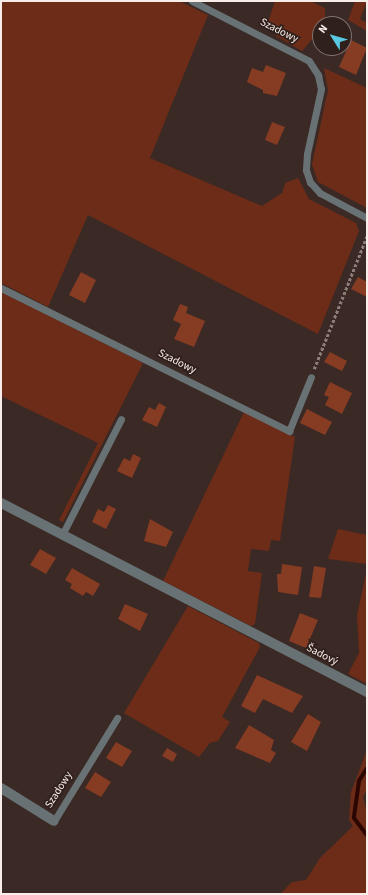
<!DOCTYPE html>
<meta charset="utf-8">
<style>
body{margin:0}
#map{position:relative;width:368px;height:895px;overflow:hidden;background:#3a2924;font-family:"Source Sans 3",sans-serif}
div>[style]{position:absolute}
.green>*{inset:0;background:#6c2c18}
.stream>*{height:4px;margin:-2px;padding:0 2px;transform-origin:2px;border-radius:2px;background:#2c0600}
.building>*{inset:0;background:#863b23}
.path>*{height:2.5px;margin-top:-1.25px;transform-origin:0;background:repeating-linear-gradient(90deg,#8d7e7a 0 3px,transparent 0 5px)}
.lane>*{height:7px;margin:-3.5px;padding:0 3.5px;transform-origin:3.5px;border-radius:3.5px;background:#687174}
.street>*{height:10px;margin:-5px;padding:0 5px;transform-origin:5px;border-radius:5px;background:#687174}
span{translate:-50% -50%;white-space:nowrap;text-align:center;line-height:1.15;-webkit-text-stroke:3.5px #30201b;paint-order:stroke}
.street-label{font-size:11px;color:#f9edea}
.frame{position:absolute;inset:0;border:2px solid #f9edea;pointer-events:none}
.north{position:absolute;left:312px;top:16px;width:40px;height:40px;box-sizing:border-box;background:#30201b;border:1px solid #80726e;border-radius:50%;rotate:307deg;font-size:11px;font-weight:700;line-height:16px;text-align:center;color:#f9edea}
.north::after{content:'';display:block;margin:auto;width:14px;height:18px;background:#58c9e3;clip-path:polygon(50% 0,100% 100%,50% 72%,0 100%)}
</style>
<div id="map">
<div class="green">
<div style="clip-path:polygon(1px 1px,179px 1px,208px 15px,150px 158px,262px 206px,282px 193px,285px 183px,298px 178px,309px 199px,356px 223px,359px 231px,318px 334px,88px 215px,48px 307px,1px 283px)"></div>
<div style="clip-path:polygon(275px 1px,310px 1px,325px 8px,325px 24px,320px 24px,320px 30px,302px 51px,276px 36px,273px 25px,268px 22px)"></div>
<div style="clip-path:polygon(355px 1px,367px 1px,360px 19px,367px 23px,367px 31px,348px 20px)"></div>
<div style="clip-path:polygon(324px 68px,367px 88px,367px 208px,318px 182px,312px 164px,328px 90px)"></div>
<div style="clip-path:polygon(1px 292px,143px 363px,63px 522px,59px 520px,98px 443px,1px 396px)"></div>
<div style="clip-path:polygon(244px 412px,295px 437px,280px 541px,271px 540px,269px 551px,251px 549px,248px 571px,262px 573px,255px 624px,251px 626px,163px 581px)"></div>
<div style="clip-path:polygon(338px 529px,367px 535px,367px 564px,328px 559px)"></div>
<div style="clip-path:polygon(367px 569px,367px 684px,348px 674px,359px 653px,357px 615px)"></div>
<div style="clip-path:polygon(188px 606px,259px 643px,260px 647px,222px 717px,230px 722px,218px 741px,210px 743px,199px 757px,124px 713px)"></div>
<div style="clip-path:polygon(367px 750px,367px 789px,363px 797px,367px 813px,367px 894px,280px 894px,292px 882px,306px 880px,320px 858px,353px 826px,349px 820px,351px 792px)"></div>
</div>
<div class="stream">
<div style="left:367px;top:768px;width:15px;rotate:122deg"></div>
<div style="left:359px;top:781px;width:37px;rotate:98deg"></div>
<div style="left:354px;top:818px;width:21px;rotate:53deg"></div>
</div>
<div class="building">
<div style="clip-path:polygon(351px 40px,367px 48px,356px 75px,339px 67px)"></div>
<div style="clip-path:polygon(266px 65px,286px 73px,277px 96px,263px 93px,263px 90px,247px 82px,252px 68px,263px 72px)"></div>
<div style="clip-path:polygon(272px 122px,285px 127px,277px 145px,265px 140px)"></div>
<div style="clip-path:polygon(81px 272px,96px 280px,85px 303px,69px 295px)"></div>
<div style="clip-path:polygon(358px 277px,367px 282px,367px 297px,351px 289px)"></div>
<div style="clip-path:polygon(180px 304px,188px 307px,186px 313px,205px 321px,194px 347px,174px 339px,181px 324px,173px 320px)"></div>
<div style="clip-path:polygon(330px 352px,347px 361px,342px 371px,324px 362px)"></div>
<div style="clip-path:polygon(330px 382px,352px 393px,342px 414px,325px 405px,329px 397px,324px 395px)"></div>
<div style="clip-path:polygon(159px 403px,166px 407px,157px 427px,142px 420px,149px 407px,155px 410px)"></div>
<div style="clip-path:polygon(307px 409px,332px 422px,325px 435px,300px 423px)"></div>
<div style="clip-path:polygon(133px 454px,141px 458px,132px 478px,117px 471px,124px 458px,130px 461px)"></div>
<div style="clip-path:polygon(108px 505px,116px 509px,106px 529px,92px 522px,98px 509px,104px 512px)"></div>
<div style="clip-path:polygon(150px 519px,173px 532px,166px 547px,144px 541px)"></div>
<div style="clip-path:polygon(40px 549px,56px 558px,46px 574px,30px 565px)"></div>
<div style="clip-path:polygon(282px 564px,302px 567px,298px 595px,278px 592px,277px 574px,281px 574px)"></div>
<div style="clip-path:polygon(314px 566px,326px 568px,321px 598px,309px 597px)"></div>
<div style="clip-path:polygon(72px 568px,100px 584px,93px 596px,86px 592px,83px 596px,70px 588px,72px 584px,65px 580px)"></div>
<div style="clip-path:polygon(125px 604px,148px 614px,140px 631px,118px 619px)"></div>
<div style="clip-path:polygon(300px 613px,318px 620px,306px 648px,289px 641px)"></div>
<div style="clip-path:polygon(257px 675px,303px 696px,292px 713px,263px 699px,255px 713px,241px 706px)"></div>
<div style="clip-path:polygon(308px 714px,321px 722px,307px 751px,291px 742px)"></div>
<div style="clip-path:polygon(249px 725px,274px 740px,271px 750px,276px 753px,270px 763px,235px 748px)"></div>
<div style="clip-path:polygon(116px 742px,132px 751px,122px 767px,106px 758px)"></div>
<div style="clip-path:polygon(167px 748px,177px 754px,173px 762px,162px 756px)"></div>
<div style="clip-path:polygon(95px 772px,111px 782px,101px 797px,85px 788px)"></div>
</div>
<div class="path">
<div style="left:314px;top:369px;width:143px;rotate:-68.3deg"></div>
</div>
<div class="lane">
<div style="left:192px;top:1px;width:131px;rotate:27.1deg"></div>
<div style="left:309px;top:61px;width:17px;rotate:57deg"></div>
<div style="left:318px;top:75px;width:14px;rotate:78deg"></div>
<div style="left:321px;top:89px;width:66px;rotate:102.2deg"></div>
<div style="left:307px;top:154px;width:16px;rotate:94deg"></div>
<div style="left:306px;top:170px;width:13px;rotate:72deg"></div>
<div style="left:310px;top:182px;width:15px;rotate:48deg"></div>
<div style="left:320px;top:193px;width:53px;rotate:28deg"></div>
<div style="left:1px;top:288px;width:322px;rotate:26.4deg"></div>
<div style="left:289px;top:431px;width:58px;rotate:-67.8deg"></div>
<div style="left:62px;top:535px;width:130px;rotate:-63deg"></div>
<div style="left:54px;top:821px;width:121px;rotate:-58.5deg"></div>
</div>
<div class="street">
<div style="left:1px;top:503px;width:412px;rotate:27.3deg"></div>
<div style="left:1px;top:788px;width:62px;rotate:31.9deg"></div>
</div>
<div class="street-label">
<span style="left:279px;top:31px;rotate:27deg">Szadowy</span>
<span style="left:177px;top:362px;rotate:27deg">Szadowy</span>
<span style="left:322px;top:655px;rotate:27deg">Šadový</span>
<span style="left:59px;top:790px;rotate:-58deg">Szadowy</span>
</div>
<div class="frame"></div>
<div class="north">N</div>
</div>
